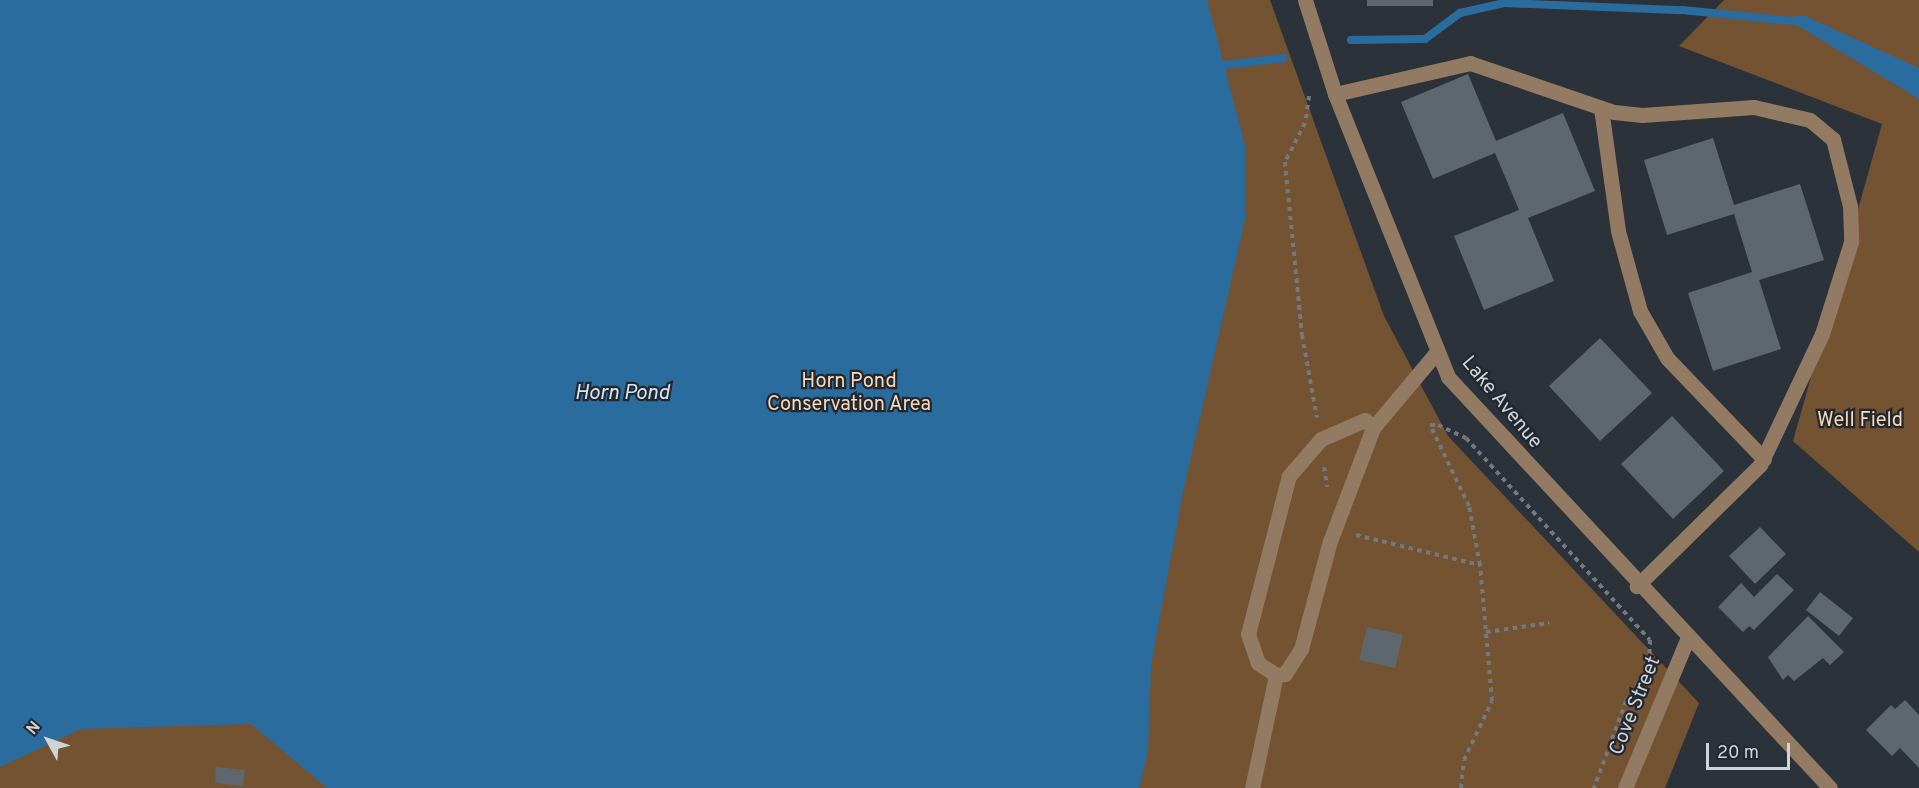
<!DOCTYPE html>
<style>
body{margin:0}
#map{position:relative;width:1919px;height:788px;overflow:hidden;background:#2b3239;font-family:Overpass,sans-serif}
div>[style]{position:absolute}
.green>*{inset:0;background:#735331}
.water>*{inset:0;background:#2b6c9e}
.stream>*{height:8px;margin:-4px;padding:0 4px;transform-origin:4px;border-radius:4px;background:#2b6c9e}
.building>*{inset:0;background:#5f676e}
.path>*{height:4px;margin-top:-2px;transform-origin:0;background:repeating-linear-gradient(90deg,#73797e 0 4.5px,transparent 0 9px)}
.minor>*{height:15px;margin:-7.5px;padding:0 7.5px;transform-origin:7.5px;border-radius:7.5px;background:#937a62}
span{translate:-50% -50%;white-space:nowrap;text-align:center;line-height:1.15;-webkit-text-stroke:4.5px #21282f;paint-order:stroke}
.park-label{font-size:20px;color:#f8d8ba}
.street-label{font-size:20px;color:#cfd4d8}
.water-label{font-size:21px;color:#d4e4f3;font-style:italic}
.north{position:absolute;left:18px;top:710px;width:60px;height:60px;-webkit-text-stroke:4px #21282f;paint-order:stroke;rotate:310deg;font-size:16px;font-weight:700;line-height:24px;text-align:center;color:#cfd4d8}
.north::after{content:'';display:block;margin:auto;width:21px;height:27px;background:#cfd4d8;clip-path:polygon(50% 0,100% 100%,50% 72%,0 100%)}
.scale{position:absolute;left:1706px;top:743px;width:84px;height:27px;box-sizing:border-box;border:3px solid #cfd4d8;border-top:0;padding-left:8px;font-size:18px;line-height:21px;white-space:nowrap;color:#cfd4d8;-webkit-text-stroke:4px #21282f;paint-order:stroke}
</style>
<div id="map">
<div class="green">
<div style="clip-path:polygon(0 0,1270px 0,1384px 316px,1448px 436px,1699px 703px,1665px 788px,0 788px)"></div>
<div style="clip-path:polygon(1724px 0,1919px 0,1919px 552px,1793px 441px,1882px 124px,1679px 46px)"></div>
</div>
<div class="water">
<div style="clip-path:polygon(0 0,1207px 0,1245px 145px,1245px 220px,1183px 492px,1151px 665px,1148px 751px,1139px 788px,327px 788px,251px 724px,81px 729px,0 767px)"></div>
<div style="clip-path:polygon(1803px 15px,1919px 68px,1919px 99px,1785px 18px)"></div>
</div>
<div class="stream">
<div style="left:1351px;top:40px;width:74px;rotate:-0.8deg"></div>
<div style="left:1425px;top:39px;width:44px;rotate:-36.6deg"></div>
<div style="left:1460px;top:13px;width:45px;rotate:-12.8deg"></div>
<div style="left:1504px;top:3px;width:178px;rotate:2.3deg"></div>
<div style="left:1682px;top:10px;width:114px;rotate:5.6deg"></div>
<div style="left:1225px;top:65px;width:59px;rotate:-6.8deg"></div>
</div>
<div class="building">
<div style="clip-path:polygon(1367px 0,1433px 0,1433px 6px,1367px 6px)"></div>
<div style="clip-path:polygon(1468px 74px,1496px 141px,1563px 113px,1595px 191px,1528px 218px,1554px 281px,1484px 310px,1454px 236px,1519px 210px,1495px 153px,1433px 179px,1401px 102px)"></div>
<div style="clip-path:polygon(1713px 138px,1734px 205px,1800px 184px,1824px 260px,1759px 280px,1781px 349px,1713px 371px,1688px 293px,1752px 272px,1734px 214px,1667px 235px,1644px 160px)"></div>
<div style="clip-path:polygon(1600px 338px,1652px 393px,1600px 441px,1549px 386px)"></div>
<div style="clip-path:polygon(1672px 416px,1724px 471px,1673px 519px,1621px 464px)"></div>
<div style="clip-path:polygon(1760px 527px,1786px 554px,1755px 584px,1729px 556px)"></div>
<div style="clip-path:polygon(1777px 574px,1794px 590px,1754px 630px,1749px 626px,1743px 632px,1718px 607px,1741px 583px,1754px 597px)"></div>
<div style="clip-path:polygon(1820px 592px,1853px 618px,1839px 636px,1806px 610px)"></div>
<div style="clip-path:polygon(1808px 616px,1844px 652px,1830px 665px,1823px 658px,1794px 681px,1788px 675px,1783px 680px,1768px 657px)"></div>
<div style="clip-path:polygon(1367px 627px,1403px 635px,1395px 668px,1359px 660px)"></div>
<div style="clip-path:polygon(1905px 700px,1919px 715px,1919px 768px,1900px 748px,1892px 756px,1866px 730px,1891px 705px,1895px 709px)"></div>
<div style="clip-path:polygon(216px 767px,245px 770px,243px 786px,215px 783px)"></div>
</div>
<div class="path">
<div style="left:1309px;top:96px;width:27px;rotate:98deg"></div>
<div style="left:1305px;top:123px;width:44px;rotate:117.1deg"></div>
<div style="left:1285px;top:162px;width:174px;rotate:84.4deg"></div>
<div style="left:1302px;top:335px;width:84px;rotate:79.8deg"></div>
<div style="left:1324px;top:467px;width:20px;rotate:81deg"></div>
<div style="left:1356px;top:535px;width:128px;rotate:13.6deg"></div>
<div style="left:1486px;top:632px;width:64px;rotate:-8.1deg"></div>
<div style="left:1461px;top:788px;width:28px;rotate:-84deg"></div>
<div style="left:1464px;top:760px;width:65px;rotate:-64.6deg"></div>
<div style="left:1492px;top:701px;width:137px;rotate:-95deg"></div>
<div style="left:1480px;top:565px;width:60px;rotate:-100.6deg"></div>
<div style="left:1469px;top:506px;width:90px;rotate:-115.7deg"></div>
<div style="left:1430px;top:425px;width:8px"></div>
<div style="left:1438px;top:425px;width:31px;rotate:25deg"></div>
<div style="left:1466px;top:438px;width:273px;rotate:47.7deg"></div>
<div style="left:1650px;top:640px;width:27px;rotate:92deg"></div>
<div style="left:1649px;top:667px;width:41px;rotate:124.1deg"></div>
<div style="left:1626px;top:701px;width:93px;rotate:110.2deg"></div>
</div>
<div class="minor">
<div style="left:1305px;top:0;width:99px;rotate:72.3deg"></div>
<div style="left:1335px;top:94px;width:305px;rotate:68.2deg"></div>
<div style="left:1448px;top:377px;width:561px;rotate:47.09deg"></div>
<div style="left:1335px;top:94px;width:139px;rotate:-12.9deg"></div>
<div style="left:1470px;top:63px;width:152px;rotate:18.8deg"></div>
<div style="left:1614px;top:112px;width:28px;rotate:6deg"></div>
<div style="left:1642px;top:115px;width:112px;rotate:-4.1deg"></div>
<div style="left:1754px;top:107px;width:57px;rotate:13.1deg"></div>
<div style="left:1810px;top:120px;width:30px;rotate:40deg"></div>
<div style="left:1833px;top:139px;width:69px;rotate:75.8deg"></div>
<div style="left:1850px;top:206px;width:36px;rotate:88deg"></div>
<div style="left:1851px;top:242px;width:96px;rotate:107.5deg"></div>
<div style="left:1822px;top:334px;width:145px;rotate:115.3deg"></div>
<div style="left:1760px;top:465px;width:173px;rotate:135.5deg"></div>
<div style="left:1601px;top:108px;width:124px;rotate:82.1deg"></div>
<div style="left:1618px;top:231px;width:83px;rotate:74.6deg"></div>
<div style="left:1640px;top:311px;width:54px;rotate:60.1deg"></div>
<div style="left:1667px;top:358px;width:140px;rotate:46.2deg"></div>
<div style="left:1365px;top:420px;width:11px;rotate:45deg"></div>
<div style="left:1373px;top:428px;width:121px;rotate:110.8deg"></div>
<div style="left:1330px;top:541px;width:112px;rotate:105deg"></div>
<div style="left:1301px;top:649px;width:30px;rotate:123deg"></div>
<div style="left:1285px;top:674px;width:9px;rotate:174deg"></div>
<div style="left:1276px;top:675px;width:22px;rotate:-146deg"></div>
<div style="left:1258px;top:663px;width:31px;rotate:-109deg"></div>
<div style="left:1248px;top:634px;width:163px;rotate:-75.5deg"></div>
<div style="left:1289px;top:476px;width:49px;rotate:-49.1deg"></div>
<div style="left:1321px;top:439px;width:48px;rotate:-23.4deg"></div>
<div style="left:1373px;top:428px;width:98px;rotate:-50deg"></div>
<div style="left:1252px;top:788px;width:116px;rotate:-78deg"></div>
<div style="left:1625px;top:788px;width:160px;rotate:-67.3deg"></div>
</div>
<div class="park-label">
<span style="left:849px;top:394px">Horn Pond<br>Conservation Area</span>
<span style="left:1860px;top:421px">Well Field</span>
</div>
<div class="street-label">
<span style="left:1501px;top:403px;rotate:50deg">Lake Avenue</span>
<span style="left:1636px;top:706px;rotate:-68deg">Cove Street</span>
</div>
<div class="water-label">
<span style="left:622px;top:394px">Horn Pond</span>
</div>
<div class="north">N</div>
<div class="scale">20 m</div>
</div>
